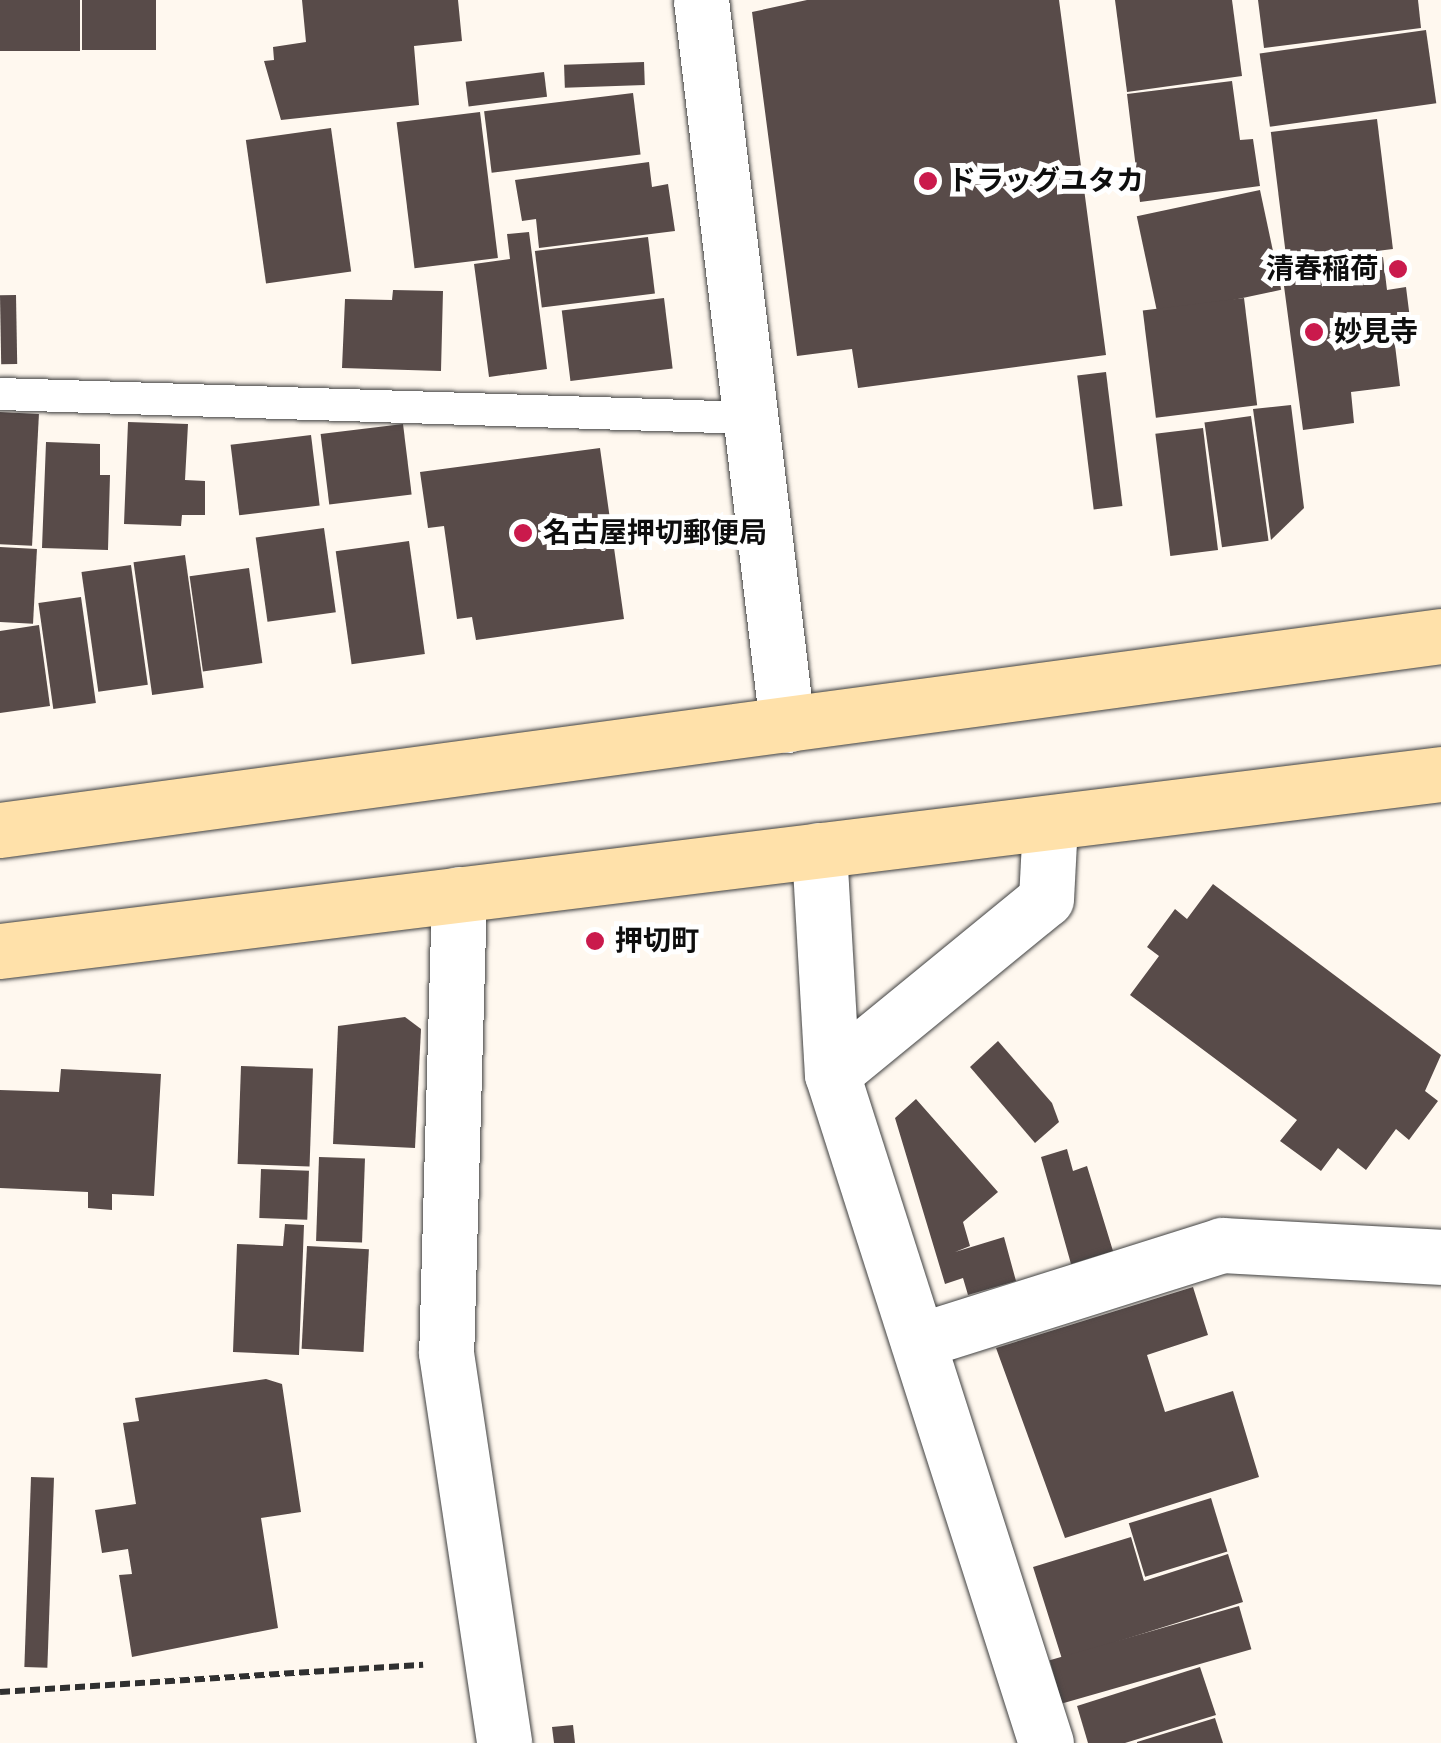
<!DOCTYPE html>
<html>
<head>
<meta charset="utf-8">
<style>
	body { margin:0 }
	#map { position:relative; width:1441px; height:1743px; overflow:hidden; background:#fff8ef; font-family:"Crimson Pro","Noto Sans JP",serif }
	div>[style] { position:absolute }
	.building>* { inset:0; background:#584b49; transform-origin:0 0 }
	.path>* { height:6px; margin-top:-3px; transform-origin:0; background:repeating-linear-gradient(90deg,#303030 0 10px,transparent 0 15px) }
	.roads { filter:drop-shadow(0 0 2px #414141) drop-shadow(0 0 2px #414141) }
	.lane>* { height:32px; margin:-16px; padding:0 16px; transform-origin:16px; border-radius:16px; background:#fff }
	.street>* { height:55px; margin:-27.5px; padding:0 27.5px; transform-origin:27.5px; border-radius:27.5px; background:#fff }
	.secondary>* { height:55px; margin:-27.5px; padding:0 27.5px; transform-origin:27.5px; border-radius:27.5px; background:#ffe1aa }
	.dots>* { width:28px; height:28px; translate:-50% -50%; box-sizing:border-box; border:5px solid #fff; border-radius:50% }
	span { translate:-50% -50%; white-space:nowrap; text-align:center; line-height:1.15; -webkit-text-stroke:10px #fff; paint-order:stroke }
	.poi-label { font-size:28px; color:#0e0e0e; font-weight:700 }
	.left { translate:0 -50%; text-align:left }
	.right { translate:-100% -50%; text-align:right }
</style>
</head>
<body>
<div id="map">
	<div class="building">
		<i style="left:0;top:0;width:80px;height:51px"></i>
		<i style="left:82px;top:0;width:74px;height:50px"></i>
		<i style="clip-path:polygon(302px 0,458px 0,462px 41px,414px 46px,419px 105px,281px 120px,264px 61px,274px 60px,273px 47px,306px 42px)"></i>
		<i style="clip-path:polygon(807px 0,1059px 0,1106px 355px,858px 388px,852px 349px,797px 356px,752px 12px)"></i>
		<i style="clip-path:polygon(1115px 0,1232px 0,1242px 76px,1127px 92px)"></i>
		<i style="clip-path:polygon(1258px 0,1418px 0,1421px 28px,1264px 48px)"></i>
		<i style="left:1426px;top:30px;width:74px;height:168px;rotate:82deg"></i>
		<i style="left:644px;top:62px;width:23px;height:80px;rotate:88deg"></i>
		<i style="left:544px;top:72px;width:25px;height:79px;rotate:83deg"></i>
		<i style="clip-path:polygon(1232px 81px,1240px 140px,1253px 139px,1260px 186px,1140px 202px,1127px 94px)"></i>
		<i style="left:633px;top:93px;width:62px;height:150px;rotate:83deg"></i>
		<i style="left:480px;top:112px;width:147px;height:84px;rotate:83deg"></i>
		<i style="left:1377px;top:119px;width:131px;height:107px;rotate:83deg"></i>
		<i style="left:331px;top:128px;width:145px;height:86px;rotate:82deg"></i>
		<i style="clip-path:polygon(649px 162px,652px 187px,668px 184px,675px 231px,539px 248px,536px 219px,522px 221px,515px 180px)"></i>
		<i style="left:1260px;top:190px;width:102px;height:126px;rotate:78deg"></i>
		<i style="clip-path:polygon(529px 232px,547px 369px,489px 377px,474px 264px,510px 259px,507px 234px)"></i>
		<i style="left:648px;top:237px;width:57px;height:114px;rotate:83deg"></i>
		<i style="clip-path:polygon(1383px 257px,1387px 290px,1406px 287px,1413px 343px,1395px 345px,1400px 386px,1351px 392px,1354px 423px,1303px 430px,1282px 271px)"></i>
		<i style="clip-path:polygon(393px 290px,443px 291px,441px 371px,342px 368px,345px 299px,392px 300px)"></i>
		<i style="left:16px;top:295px;width:69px;height:16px;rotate:89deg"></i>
		<i style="left:664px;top:298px;width:71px;height:103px;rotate:83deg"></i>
		<i style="left:1244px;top:298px;width:108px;height:102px;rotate:83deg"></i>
		<i style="left:1106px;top:372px;width:135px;height:29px;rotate:83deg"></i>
		<i style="clip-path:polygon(1291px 405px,1304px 508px,1271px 540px,1253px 409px)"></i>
		<i style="left:0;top:412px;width:39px;height:132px;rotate:3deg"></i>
		<i style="left:1251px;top:416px;width:126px;height:47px;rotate:82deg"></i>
		<i style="clip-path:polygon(128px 422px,188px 424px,185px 480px,205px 481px,205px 515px,182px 515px,181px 526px,124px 524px)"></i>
		<i style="left:403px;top:424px;width:71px;height:83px;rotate:83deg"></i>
		<i style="left:1203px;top:428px;width:123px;height:48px;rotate:83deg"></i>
		<i style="left:311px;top:435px;width:71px;height:81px;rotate:83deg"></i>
		<i style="clip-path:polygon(46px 442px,100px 444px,100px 475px,110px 475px,108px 550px,42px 548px)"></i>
		<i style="clip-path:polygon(600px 448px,624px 619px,476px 640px,472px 617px,457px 619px,444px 526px,428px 528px,420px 472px)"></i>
		<i style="left:324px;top:528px;width:85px;height:69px;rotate:82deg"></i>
		<i style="left:409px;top:541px;width:114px;height:74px;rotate:82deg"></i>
		<i style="left:0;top:547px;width:37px;height:75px;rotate:3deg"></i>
		<i style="left:185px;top:555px;width:134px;height:52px;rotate:82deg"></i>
		<i style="left:131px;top:565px;width:121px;height:50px;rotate:82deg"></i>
		<i style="left:249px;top:568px;width:96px;height:60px;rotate:82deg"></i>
		<i style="left:81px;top:597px;width:107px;height:43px;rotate:82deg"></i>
		<i style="clip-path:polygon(39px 625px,50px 706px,0 713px,0 631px)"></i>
		<i style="clip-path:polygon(1213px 884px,1441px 1055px,1425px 1091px,1438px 1101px,1409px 1140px,1396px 1129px,1366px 1170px,1338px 1148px,1321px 1171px,1280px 1141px,1297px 1120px,1130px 995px,1159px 956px,1147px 947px,1175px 909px,1187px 919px)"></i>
		<i style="clip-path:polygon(405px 1017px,421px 1029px,415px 1148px,333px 1144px,338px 1026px)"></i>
		<i style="clip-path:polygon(998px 1041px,1052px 1103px,1059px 1122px,1035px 1143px,970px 1067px)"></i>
		<i style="left:241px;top:1066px;width:72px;height:98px;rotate:2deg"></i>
		<i style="clip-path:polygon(61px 1069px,161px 1074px,154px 1196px,112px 1194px,112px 1210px,88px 1208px,88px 1192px,0 1188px,0 1090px,59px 1092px)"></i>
		<i style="clip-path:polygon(916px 1099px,998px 1192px,963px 1222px,970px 1246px,955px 1252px,1004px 1237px,1016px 1281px,968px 1295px,963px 1278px,945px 1284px,895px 1118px)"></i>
		<i style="clip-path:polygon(1067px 1149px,1073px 1171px,1087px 1166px,1113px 1251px,1071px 1264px,1041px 1157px)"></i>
		<i style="left:319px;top:1157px;width:46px;height:84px;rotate:2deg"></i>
		<i style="left:261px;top:1169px;width:48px;height:49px;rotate:2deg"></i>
		<i style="clip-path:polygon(285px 1224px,304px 1225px,299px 1355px,233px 1352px,237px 1244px,283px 1246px)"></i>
		<i style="left:307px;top:1246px;width:62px;height:103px;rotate:3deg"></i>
		<i style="clip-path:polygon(1193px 1287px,1208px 1335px,1147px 1355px,1165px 1412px,1233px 1391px,1259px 1477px,1065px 1538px,996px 1348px)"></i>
		<i style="clip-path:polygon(266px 1379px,282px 1384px,301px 1512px,261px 1518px,278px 1628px,132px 1657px,119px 1575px,132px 1574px,128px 1549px,102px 1553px,95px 1510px,136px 1504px,123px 1423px,139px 1421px,135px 1398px)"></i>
		<i style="left:31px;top:1477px;width:23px;height:190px;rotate:2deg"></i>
		<i style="left:1211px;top:1498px;width:56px;height:86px;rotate:73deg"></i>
		<i style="clip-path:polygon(1131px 1537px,1144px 1581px,1228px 1554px,1243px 1602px,1062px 1659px,1033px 1567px)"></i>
		<i style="left:1239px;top:1606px;width:45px;height:197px;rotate:74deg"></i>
		<i style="clip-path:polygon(1200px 1667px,1216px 1715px,1125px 1743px,1088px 1743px,1077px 1706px)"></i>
		<i style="clip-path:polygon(1215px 1718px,1223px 1743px,1137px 1743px,1137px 1742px)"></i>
		<i style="clip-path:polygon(573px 1725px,575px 1743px,554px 1743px,552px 1727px)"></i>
	</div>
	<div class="path">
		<i style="left:0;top:1692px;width:424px;rotate:-3.7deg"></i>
	</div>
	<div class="roads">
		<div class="lane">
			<i style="left:0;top:394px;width:750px;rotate:1.83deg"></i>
		</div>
		<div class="street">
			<i style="left:701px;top:0;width:730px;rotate:83.24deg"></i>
			<i style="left:819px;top:850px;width:224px;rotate:86.7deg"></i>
			<i style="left:832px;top:1074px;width:702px;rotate:72.26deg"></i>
			<i style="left:459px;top:894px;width:459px;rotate:91.6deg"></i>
			<i style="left:446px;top:1353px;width:394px;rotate:81.5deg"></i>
			<i style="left:832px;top:1074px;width:276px;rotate:-39.3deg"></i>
			<i style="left:1046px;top:899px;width:76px;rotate:-87deg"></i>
			<i style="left:918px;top:1341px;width:319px;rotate:-17.5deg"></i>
			<i style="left:1222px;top:1245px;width:219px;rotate:3.1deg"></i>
		</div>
		<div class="secondary">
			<i style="left:0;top:830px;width:1454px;rotate:-7.67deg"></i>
			<i style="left:0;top:951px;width:1452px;rotate:-7deg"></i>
		</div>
	</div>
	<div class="dots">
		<i style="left:928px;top:181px;background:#ca1a4c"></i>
		<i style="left:1398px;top:269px;background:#ca1a4c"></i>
		<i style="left:1314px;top:332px;background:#ca1a4c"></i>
		<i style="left:523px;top:533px;background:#ca1a4c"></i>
		<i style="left:595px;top:941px;background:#ca1a4c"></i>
	</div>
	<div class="poi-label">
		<span class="left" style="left:948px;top:181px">ドラッグユタカ</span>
		<span class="right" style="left:1378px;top:269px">清春稲荷</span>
		<span class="left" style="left:1334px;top:332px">妙見寺</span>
		<span class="left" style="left:543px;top:533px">名古屋押切郵便局</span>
		<span class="left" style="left:615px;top:941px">押切町</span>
	</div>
</div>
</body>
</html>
